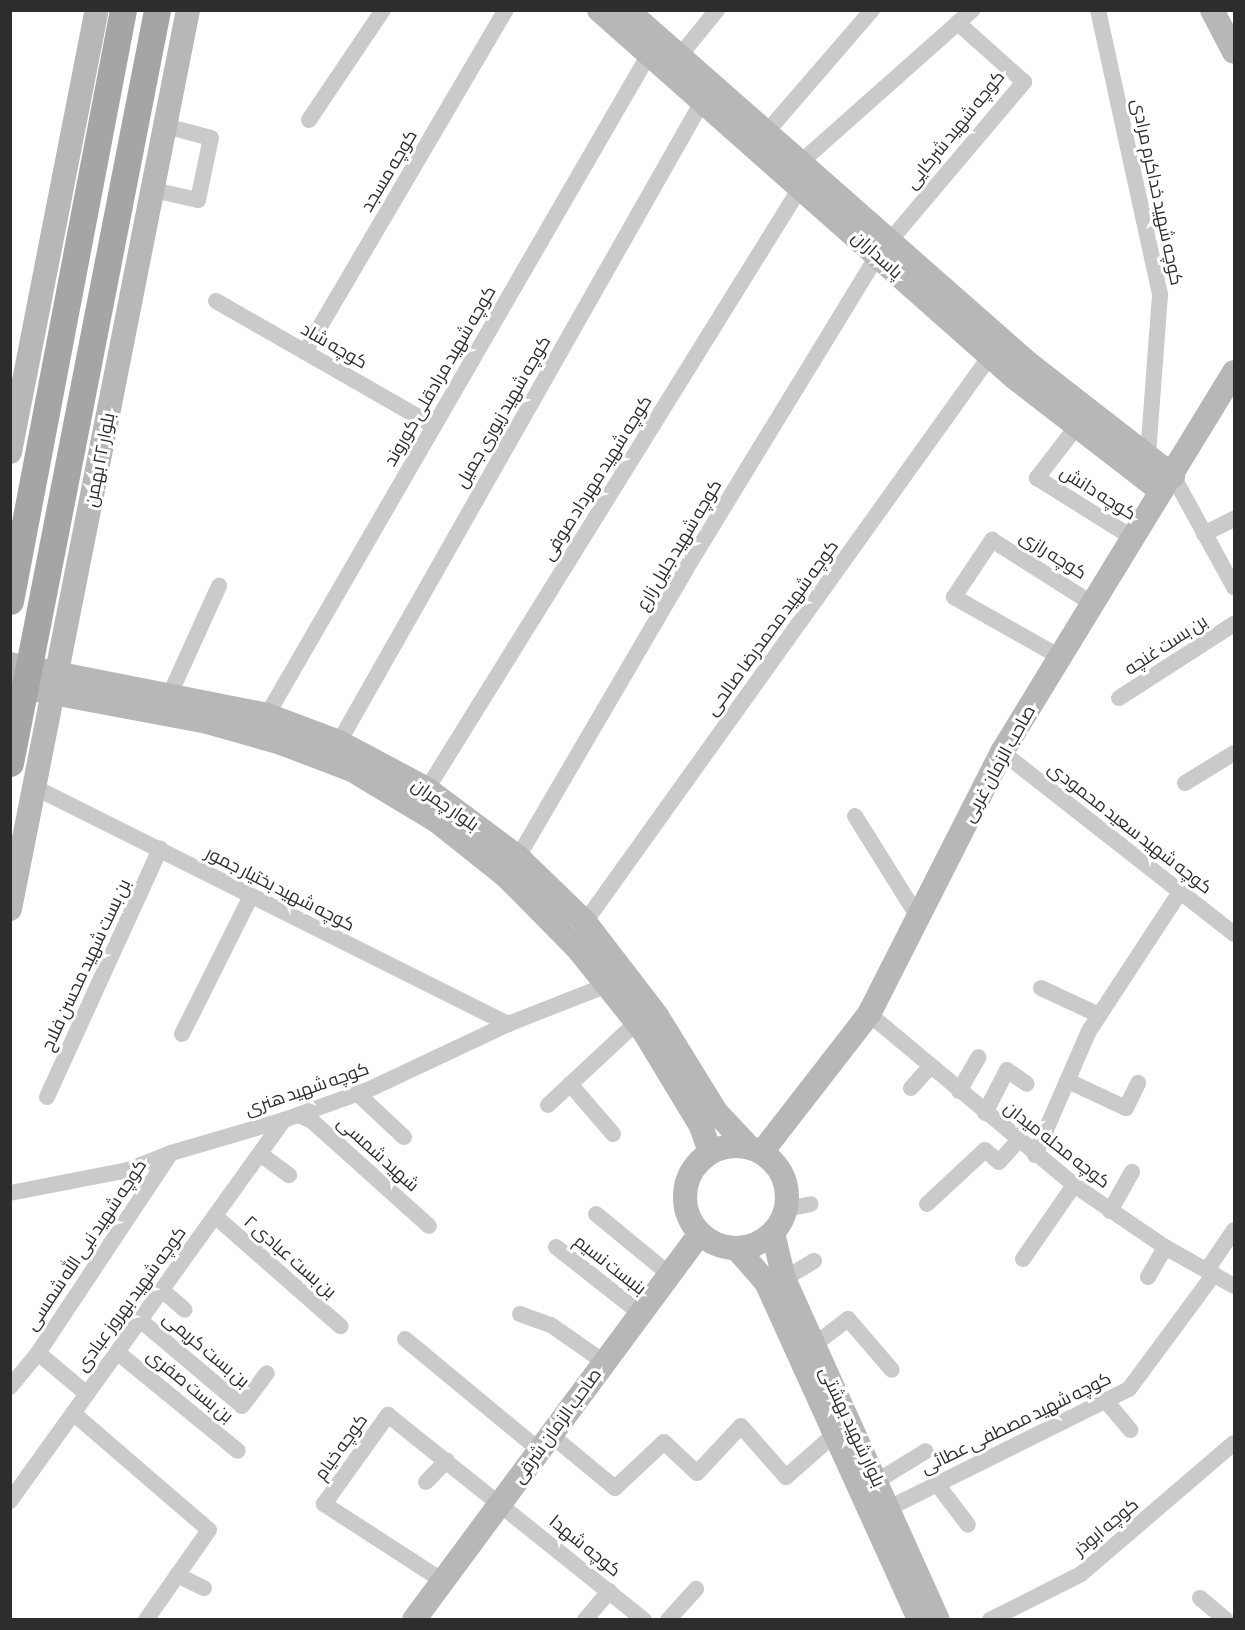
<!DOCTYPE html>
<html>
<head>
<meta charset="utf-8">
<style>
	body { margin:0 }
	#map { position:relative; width:1245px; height:1630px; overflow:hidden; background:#fff; font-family:"Asap Condensed",Cairo,sans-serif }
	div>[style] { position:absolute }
	.street>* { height:16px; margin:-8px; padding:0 8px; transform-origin:8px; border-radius:8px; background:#cacaca }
	.secondary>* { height:24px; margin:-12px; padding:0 12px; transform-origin:12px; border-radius:12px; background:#b7b7b7 }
	.secondary>.ring { margin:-12px; padding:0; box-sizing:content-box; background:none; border:24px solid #b7b7b7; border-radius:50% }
	.primary>* { height:27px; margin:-13.5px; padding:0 13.5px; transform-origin:13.5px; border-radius:13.5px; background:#a5a5a5 }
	span { translate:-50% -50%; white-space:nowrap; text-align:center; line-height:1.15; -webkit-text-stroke:6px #fff; paint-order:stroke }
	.street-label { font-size:18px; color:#2d2d2d }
	.frame { position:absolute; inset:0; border:12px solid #2d2d2d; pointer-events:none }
</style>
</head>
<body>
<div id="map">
	<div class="street">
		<i style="left:1098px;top:10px;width:292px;rotate:77.7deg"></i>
		<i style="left:1160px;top:295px;width:159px;rotate:94.3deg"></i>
		<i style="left:678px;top:58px;width:62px;rotate:-50.9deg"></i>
		<i style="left:309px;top:120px;width:133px;rotate:-56.1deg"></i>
		<i style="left:765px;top:134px;width:164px;rotate:-49.2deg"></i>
		<i style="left:801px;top:162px;width:229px;rotate:-41.6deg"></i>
		<i style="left:153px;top:190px;width:46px;rotate:12.5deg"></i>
		<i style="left:198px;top:200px;width:63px;rotate:-78.2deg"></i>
		<i style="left:211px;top:138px;width:47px;rotate:-165.1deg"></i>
		<i style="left:888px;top:243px;width:211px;rotate:-49.8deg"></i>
		<i style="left:1024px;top:82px;width:89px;rotate:-138.2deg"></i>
		<i style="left:216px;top:301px;width:251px;rotate:29.8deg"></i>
		<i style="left:305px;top:352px;width:397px;rotate:-59.6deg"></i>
		<i style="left:1077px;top:426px;width:66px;rotate:127.6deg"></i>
		<i style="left:1037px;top:478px;width:113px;rotate:32deg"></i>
		<i style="left:1173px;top:476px;width:127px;rotate:61.2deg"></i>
		<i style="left:1204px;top:534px;width:34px;rotate:-27deg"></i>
		<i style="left:1060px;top:657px;width:122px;rotate:-150.5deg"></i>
		<i style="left:954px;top:597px;width:69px;rotate:-56.3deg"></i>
		<i style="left:992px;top:540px;width:120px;rotate:32.4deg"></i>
		<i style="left:170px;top:694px;width:119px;rotate:-65.6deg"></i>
		<i style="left:1119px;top:698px;width:137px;rotate:-32.8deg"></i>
		<i style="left:267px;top:715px;width:761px;rotate:-59.97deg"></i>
		<i style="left:339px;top:742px;width:736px;rotate:-60.44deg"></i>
		<i style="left:1002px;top:752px;width:295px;rotate:38.1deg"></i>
		<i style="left:1185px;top:783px;width:57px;rotate:-31.5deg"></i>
		<i style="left:36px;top:788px;width:528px;rotate:26.57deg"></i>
		<i style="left:427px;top:789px;width:707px;rotate:-58.17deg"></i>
		<i style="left:855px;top:816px;width:119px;rotate:58deg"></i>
		<i style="left:518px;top:857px;width:333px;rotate:-59.7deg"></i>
		<i style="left:686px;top:569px;width:367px;rotate:-58.6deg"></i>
		<i style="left:585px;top:922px;width:696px;rotate:-54.41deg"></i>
		<i style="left:1041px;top:988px;width:64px;rotate:25deg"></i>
		<i style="left:869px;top:1014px;width:267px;rotate:39.8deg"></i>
		<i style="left:1074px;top:1185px;width:110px;rotate:34.3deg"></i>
		<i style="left:1165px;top:1247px;width:79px;rotate:29.5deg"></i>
		<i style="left:182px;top:1034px;width:152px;rotate:-63.4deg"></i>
		<i style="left:1068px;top:1081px;width:64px;rotate:25deg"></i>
		<i style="left:1126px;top:1108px;width:28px;rotate:-64deg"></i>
		<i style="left:570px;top:1084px;width:66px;rotate:49.3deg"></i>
		<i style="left:911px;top:1088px;width:28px;rotate:-48deg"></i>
		<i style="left:959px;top:1091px;width:39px;rotate:-60deg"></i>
		<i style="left:358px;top:1094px;width:63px;rotate:43.1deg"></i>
		<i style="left:47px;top:1097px;width:273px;rotate:-65.5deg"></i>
		<i style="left:548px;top:1105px;width:122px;rotate:-43deg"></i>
		<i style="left:985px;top:1113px;width:48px;rotate:-62.9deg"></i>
		<i style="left:1007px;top:1070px;width:24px;rotate:35deg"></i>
		<i style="left:299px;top:1115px;width:14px;rotate:25deg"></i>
		<i style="left:312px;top:1121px;width:157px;rotate:41.9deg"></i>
		<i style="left:260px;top:1154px;width:36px;rotate:36deg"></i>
		<i style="left:1035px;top:1155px;width:135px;rotate:-66.5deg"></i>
		<i style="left:1089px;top:1031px;width:166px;rotate:-56.8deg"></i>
		<i style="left:10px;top:1193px;width:120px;rotate:-11deg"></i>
		<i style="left:128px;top:1170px;width:46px;rotate:-21.6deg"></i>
		<i style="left:171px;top:1153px;width:118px;rotate:-16.3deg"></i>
		<i style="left:284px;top:1120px;width:91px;rotate:-19.8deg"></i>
		<i style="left:370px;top:1089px;width:153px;rotate:-25.2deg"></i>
		<i style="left:508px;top:1024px;width:104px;rotate:-21.4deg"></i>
		<i style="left:927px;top:1204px;width:79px;rotate:-43deg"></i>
		<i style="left:985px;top:1150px;width:18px;rotate:41deg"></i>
		<i style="left:999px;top:1162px;width:28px;rotate:-48deg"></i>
		<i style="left:786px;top:1209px;width:25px;rotate:-11deg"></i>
		<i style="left:1110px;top:1211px;width:45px;rotate:-60.6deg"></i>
		<i style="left:596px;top:1214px;width:94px;rotate:39.4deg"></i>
		<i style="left:215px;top:1216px;width:167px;rotate:41.3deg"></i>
		<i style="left:556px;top:1247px;width:107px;rotate:38.2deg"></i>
		<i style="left:1023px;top:1259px;width:90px;rotate:-55.4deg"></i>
		<i style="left:1207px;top:1270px;width:48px;rotate:-56deg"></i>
		<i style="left:1148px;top:1277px;width:34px;rotate:-60deg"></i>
		<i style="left:784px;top:1279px;width:35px;rotate:-31deg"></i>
		<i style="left:162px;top:1290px;width:30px;rotate:41deg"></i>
		<i style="left:520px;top:1314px;width:33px;rotate:20deg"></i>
		<i style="left:551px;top:1325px;width:65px;rotate:34.9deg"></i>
		<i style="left:140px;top:1320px;width:133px;rotate:40.1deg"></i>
		<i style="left:242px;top:1406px;width:41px;rotate:-52.9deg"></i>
		<i style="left:405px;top:1339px;width:174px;rotate:39.6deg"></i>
		<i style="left:814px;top:1345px;width:43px;rotate:-37.4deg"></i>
		<i style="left:848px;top:1319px;width:67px;rotate:49.2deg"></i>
		<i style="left:117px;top:1352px;width:156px;rotate:39.3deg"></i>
		<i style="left:38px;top:1353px;width:64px;rotate:39.9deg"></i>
		<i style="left:10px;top:1387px;width:44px;rotate:-50.5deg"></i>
		<i style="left:38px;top:1353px;width:240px;rotate:-56.4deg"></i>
		<i style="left:1106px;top:1401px;width:38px;rotate:50deg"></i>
		<i style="left:73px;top:1413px;width:179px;rotate:40.7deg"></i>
		<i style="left:209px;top:1530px;width:110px;rotate:125deg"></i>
		<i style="left:551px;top:1435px;width:83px;rotate:39.6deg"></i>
		<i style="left:615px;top:1488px;width:67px;rotate:-43.2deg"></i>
		<i style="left:664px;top:1442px;width:45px;rotate:43.2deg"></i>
		<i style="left:697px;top:1473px;width:64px;rotate:-46.9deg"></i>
		<i style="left:741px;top:1426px;width:68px;rotate:48.6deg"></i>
		<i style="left:786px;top:1477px;width:65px;rotate:-41.3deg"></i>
		<i style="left:877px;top:1481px;width:57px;rotate:-31.5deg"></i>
		<i style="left:426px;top:1482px;width:30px;rotate:-46deg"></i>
		<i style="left:937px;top:1484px;width:51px;rotate:52.9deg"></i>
		<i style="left:10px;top:1501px;width:469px;rotate:-54.3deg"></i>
		<i style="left:889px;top:1508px;width:268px;rotate:-26.4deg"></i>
		<i style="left:1129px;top:1389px;width:143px;rotate:-53.5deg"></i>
		<i style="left:177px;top:1575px;width:30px;rotate:26deg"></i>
		<i style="left:443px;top:1581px;width:142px;rotate:-147.1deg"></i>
		<i style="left:324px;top:1504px;width:110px;rotate:-54.3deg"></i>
		<i style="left:388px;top:1415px;width:328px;rotate:38.7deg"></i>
		<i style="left:1200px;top:1598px;width:34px;rotate:40deg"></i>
		<i style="left:585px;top:1620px;width:38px;rotate:-50deg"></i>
		<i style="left:668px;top:1620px;width:42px;rotate:-47.9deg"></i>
		<i style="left:990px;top:1620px;width:102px;rotate:-26.8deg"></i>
		<i style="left:1081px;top:1574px;width:201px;rotate:-40.6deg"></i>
	</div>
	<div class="secondary">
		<i style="left:599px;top:10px;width:555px;rotate:41.5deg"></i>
		<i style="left:1015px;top:378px;width:185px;rotate:37.7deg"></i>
		<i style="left:627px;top:10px;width:534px;rotate:41.36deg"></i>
		<i style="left:1028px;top:363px;width:184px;rotate:37.9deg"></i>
		<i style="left:1212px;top:10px;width:47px;rotate:62.4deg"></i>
		<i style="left:10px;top:452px;width:450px;rotate:-78.9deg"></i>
		<i style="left:10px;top:664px;width:262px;rotate:11.2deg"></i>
		<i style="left:267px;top:715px;width:77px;rotate:20.6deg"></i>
		<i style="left:339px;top:742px;width:100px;rotate:28.1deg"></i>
		<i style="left:427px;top:789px;width:114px;rotate:36.8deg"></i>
		<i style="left:518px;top:857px;width:93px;rotate:44.1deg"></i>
		<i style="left:585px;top:922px;width:118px;rotate:52.5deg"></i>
		<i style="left:657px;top:1016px;width:114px;rotate:58.3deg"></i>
		<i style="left:717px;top:1113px;width:47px;rotate:46.7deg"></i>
		<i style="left:10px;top:685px;width:200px;rotate:10.6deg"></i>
		<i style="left:207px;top:722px;width:77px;rotate:15.8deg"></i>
		<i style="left:281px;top:743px;width:76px;rotate:20.8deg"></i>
		<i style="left:352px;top:770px;width:99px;rotate:31deg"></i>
		<i style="left:437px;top:821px;width:88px;rotate:38.6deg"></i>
		<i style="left:506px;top:876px;width:103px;rotate:45.4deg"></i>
		<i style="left:578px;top:949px;width:104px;rotate:51.3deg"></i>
		<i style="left:643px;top:1030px;width:112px;rotate:58.9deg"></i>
		<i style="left:701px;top:1126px;width:28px;rotate:71deg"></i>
		<i style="left:10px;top:909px;width:916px;rotate:-78.8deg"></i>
		<i class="ring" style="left:685px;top:1146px;width:78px;height:78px"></i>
		<i style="left:762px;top:1152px;width:175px;rotate:-52.2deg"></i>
		<i style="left:869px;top:1014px;width:294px;rotate:-63.1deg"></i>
		<i style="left:1002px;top:752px;width:445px;rotate:-58.6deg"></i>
		<i style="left:773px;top:1233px;width:47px;rotate:76.6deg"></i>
		<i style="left:784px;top:1279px;width:374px;rotate:65.7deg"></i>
		<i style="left:736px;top:1248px;width:45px;rotate:48.6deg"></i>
		<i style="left:766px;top:1282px;width:371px;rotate:65.6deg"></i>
		<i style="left:414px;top:1620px;width:481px;rotate:-53.5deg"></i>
	</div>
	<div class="primary">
		<i style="left:10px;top:601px;width:602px;rotate:-79.18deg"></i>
		<i style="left:10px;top:763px;width:767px;rotate:-78.95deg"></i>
	</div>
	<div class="street-label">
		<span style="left:955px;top:130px;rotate:-51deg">کوچه شهید شرکایی</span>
		<span style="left:389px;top:171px;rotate:-59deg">کوچه مسجد</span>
		<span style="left:1157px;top:192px;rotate:78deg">کوچه شهید خداکرم مرادی</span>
		<span style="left:877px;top:255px;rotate:42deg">پاسداران</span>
		<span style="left:334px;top:346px;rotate:30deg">کوچه شاد</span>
		<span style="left:440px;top:376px;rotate:-60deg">کوچه شهید مرادقلی کوروند</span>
		<span style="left:503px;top:412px;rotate:-60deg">کوچه شهید زیوری جمیل</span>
		<span style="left:100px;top:460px;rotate:-79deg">بلوار ۲۲ بهمن</span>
		<span style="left:597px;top:478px;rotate:-58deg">کوچه شهید مهرداد صوفی</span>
		<span style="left:1098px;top:493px;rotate:32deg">کوچه دانش</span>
		<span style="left:679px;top:545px;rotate:-59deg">کوچه شهید جلیل زارع</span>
		<span style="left:1053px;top:555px;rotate:32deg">کوچه رازی</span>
		<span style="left:772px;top:628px;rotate:-54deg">کوچه شهید محمدرضا صالحی</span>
		<span style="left:1166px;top:645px;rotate:-33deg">بن بست غنچه</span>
		<span style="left:999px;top:764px;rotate:-61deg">صاحب الزمان غربی</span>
		<span style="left:445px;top:805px;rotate:35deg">بلوار چمران</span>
		<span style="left:1130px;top:828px;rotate:38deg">کوچه شهید سعید محمودی</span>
		<span style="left:280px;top:889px;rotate:27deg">کوچه شهید بختیار جمور</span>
		<span style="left:86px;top:965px;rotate:-65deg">بن بست شهید محسن فلاح</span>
		<span style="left:307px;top:1089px;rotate:-19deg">کوچه شهید هنری</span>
		<span style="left:1057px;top:1145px;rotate:38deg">کوچه محله میدان</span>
		<span style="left:378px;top:1154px;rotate:42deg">شهید شمسی</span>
		<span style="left:86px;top:1245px;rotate:-56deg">کوچه شهید نبی الله شمسی</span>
		<span style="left:290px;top:1257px;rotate:41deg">بن بست عبادی ۲</span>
		<span style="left:610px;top:1265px;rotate:38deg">بنبست نسیم</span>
		<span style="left:131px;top:1299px;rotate:-54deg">کوچه شهید بهروز عبادی</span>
		<span style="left:206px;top:1350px;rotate:40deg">بن بست کریمی</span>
		<span style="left:190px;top:1386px;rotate:39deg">بن بست صفری</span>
		<span style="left:1016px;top:1423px;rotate:-26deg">کوچه شهید مصطفی عطائی</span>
		<span style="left:557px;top:1426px;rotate:-54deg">صاحب الزمان شرقی</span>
		<span style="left:852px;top:1427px;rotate:65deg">بلوار شهید بهشتی</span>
		<span style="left:341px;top:1447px;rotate:-54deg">کوچه خیام</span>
		<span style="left:1106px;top:1527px;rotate:-40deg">کوچه ابوذر</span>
		<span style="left:585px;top:1546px;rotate:39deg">کوچه شهدا</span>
	</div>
	<div class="frame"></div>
</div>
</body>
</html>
